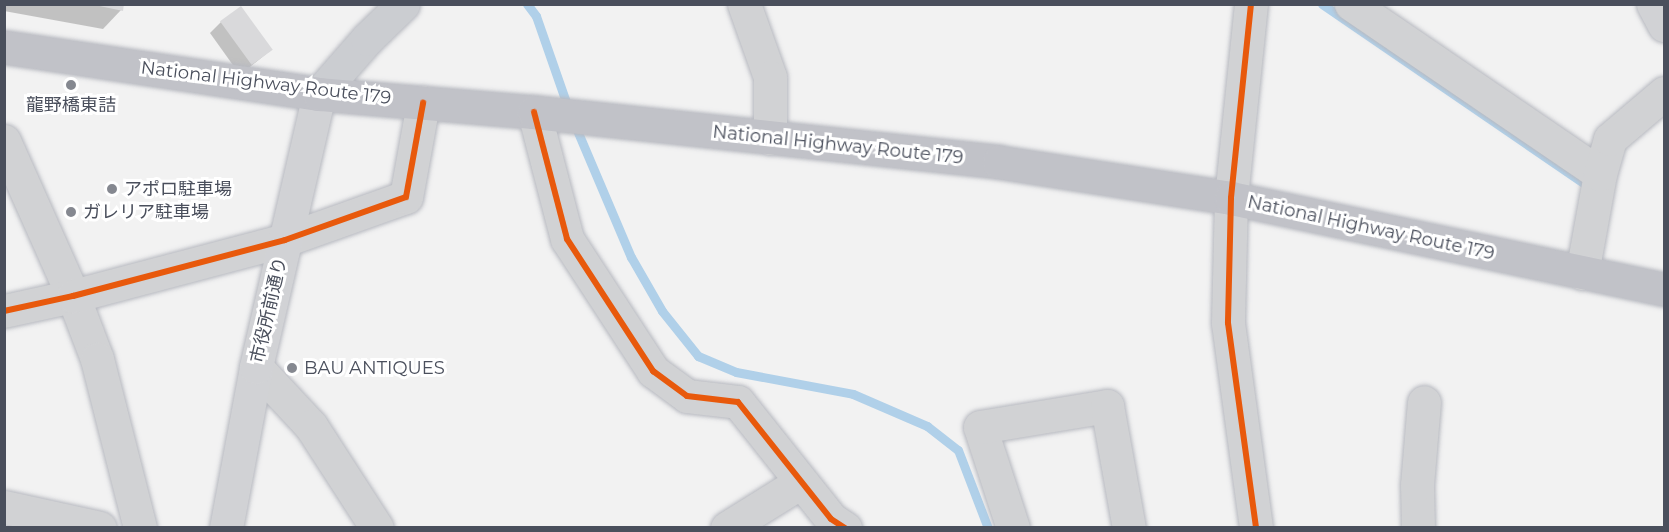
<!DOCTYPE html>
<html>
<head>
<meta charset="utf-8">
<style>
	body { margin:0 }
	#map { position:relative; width:1669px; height:532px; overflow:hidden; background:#f2f2f2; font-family:Montserrat,"Noto Sans JP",sans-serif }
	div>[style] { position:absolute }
	.shadow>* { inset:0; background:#0003 }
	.stream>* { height:9px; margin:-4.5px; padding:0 4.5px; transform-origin:4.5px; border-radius:4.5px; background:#b0d0e9 }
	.building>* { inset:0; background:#d9d9db; transform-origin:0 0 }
	.roads { filter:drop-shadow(0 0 2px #b7b9c0) drop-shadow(0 0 2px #b7b9c0) }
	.street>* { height:33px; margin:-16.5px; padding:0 16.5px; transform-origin:16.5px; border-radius:16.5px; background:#d1d2d4 }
	.secondary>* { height:33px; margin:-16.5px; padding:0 16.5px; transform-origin:16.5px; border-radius:16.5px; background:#d1d2d5 }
	.primary>* { height:33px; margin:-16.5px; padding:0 16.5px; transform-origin:16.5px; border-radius:16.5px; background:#cbcdd1 }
	.highway>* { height:33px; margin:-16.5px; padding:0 16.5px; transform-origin:16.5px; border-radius:16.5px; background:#c1c2c8 }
	.cycleway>* { height:6px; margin:-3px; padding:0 3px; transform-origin:3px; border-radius:3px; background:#e8590c }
	.dots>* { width:16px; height:16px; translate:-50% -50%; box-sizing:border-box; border:3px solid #fff; border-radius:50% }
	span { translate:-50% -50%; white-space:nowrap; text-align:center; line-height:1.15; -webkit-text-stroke:6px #fff; paint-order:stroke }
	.street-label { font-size:18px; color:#4a4f5c }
	.poi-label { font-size:18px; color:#4a4f5c }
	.left { translate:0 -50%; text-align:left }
	.frame { position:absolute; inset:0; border:6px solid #4a4f5c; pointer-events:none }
</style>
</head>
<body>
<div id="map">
	<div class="shadow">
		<i style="clip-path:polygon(4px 4px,123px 4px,121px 10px,103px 29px,4px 11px)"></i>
		<i style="clip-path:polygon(221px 22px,271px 50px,240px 75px,210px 33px)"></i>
	</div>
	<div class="stream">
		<i style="left:527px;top:4px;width:15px;rotate:53deg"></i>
		<i style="left:536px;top:16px;width:97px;rotate:70.8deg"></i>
		<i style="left:1322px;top:4px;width:324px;rotate:34.4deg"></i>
		<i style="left:574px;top:123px;width:146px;rotate:67deg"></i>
		<i style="left:631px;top:257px;width:62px;rotate:60.1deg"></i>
		<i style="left:662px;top:311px;width:58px;rotate:51.3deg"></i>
		<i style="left:698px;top:356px;width:41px;rotate:22.8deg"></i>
		<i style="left:736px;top:372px;width:119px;rotate:10.6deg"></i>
		<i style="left:853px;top:394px;width:81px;rotate:23.4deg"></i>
		<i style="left:927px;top:426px;width:39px;rotate:38deg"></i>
		<i style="left:958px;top:450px;width:84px;rotate:69deg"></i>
	</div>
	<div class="building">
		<i style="clip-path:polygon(90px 4px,124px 4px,123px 11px)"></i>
		<i style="left:241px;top:6px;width:54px;height:26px;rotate:54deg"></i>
	</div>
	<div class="roads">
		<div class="street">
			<i style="left:744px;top:4px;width:77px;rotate:70.4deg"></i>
			<i style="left:770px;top:77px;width:61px;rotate:90deg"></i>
			<i style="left:1251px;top:4px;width:195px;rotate:95.9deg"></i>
			<i style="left:1231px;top:198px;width:125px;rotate:91.4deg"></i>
			<i style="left:1228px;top:323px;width:207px;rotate:82.2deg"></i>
			<i style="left:1351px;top:4px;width:301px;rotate:34.3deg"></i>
			<i style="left:534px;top:112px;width:131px;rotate:75.4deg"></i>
			<i style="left:567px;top:239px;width:158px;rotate:56.9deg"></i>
			<i style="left:653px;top:371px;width:42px;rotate:36.3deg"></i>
			<i style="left:687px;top:396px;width:51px;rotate:6.7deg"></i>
			<i style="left:738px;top:402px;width:149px;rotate:51.5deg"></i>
			<i style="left:831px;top:519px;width:17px;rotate:33deg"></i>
			<i style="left:4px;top:141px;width:170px;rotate:66deg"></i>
			<i style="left:73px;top:296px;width:67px;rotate:69.1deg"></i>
			<i style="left:97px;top:359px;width:174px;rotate:75.7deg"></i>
			<i style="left:1582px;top:273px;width:101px;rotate:-79.7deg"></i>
			<i style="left:1600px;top:174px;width:36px;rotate:-74deg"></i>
			<i style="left:1610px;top:139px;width:71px;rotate:-40.4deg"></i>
			<i style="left:4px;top:311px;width:71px;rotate:-12.3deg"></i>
			<i style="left:73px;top:296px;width:219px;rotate:-14.8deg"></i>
			<i style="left:285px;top:240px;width:128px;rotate:-19.6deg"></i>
			<i style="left:406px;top:197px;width:96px;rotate:-79.7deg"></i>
			<i style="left:256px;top:367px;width:81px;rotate:47deg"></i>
			<i style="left:311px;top:426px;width:121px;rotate:57.1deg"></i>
			<i style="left:4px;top:507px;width:98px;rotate:12.3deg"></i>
			<i style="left:727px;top:528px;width:87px;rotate:-31.9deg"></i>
			<i style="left:1013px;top:528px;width:106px;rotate:-108.1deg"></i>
			<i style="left:980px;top:427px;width:129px;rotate:-9.4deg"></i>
			<i style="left:1107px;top:406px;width:124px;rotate:79.8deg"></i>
			<i style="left:1418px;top:528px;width:43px;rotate:-91.3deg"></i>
			<i style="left:1417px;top:485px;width:83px;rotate:-85.2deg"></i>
		</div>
		<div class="secondary">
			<i style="left:1653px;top:4px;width:24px;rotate:62deg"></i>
			<i style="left:226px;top:528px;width:164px;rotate:-79.4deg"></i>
			<i style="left:256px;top:367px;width:280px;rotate:-77deg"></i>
		</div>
		<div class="primary">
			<i style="left:319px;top:94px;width:73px;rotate:-48.9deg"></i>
			<i style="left:367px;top:39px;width:50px;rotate:-44.2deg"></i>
		</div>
		<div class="highway">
			<i style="left:4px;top:47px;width:318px;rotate:8.5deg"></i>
			<i style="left:319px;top:94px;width:216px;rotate:4.8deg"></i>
			<i style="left:534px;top:112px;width:468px;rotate:6.1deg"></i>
			<i style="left:999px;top:162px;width:235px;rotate:8.8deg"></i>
			<i style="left:1231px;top:198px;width:442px;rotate:11.9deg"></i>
		</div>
	</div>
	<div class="cycleway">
		<i style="left:1251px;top:4px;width:195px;rotate:95.9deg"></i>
		<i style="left:1231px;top:198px;width:125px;rotate:91.4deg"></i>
		<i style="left:1228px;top:323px;width:207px;rotate:82.2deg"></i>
		<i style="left:534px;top:112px;width:131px;rotate:75.4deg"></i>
		<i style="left:567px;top:239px;width:158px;rotate:56.9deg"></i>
		<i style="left:653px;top:371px;width:42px;rotate:36.3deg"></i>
		<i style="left:687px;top:396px;width:51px;rotate:6.7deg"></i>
		<i style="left:738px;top:402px;width:149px;rotate:51.5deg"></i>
		<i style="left:831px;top:519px;width:17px;rotate:33deg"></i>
		<i style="left:4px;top:311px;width:71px;rotate:-12.3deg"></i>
		<i style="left:73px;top:296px;width:219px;rotate:-14.8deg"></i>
		<i style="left:285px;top:240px;width:128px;rotate:-19.6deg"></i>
		<i style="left:406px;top:197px;width:96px;rotate:-79.7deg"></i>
	</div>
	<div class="dots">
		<i style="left:71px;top:85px;background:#858890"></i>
		<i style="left:112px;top:189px;background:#858890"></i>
		<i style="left:71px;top:212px;background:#858890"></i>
		<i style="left:292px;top:368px;background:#858890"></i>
	</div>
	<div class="street-label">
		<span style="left:266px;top:83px;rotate:7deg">National Highway Route 179</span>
		<span style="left:838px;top:145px;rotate:6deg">National Highway Route 179</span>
		<span style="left:1371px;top:228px;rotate:12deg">National Highway Route 179</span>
		<span style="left:269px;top:310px;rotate:-77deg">市役所前通り</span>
	</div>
	<div class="poi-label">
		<span style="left:71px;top:105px">龍野橋東詰</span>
		<span class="left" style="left:124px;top:189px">アポロ駐車場</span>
		<span class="left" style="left:83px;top:212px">ガレリア駐車場</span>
		<span class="left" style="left:304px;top:368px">BAU ANTIQUES</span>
	</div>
	<div class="frame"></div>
</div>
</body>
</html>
